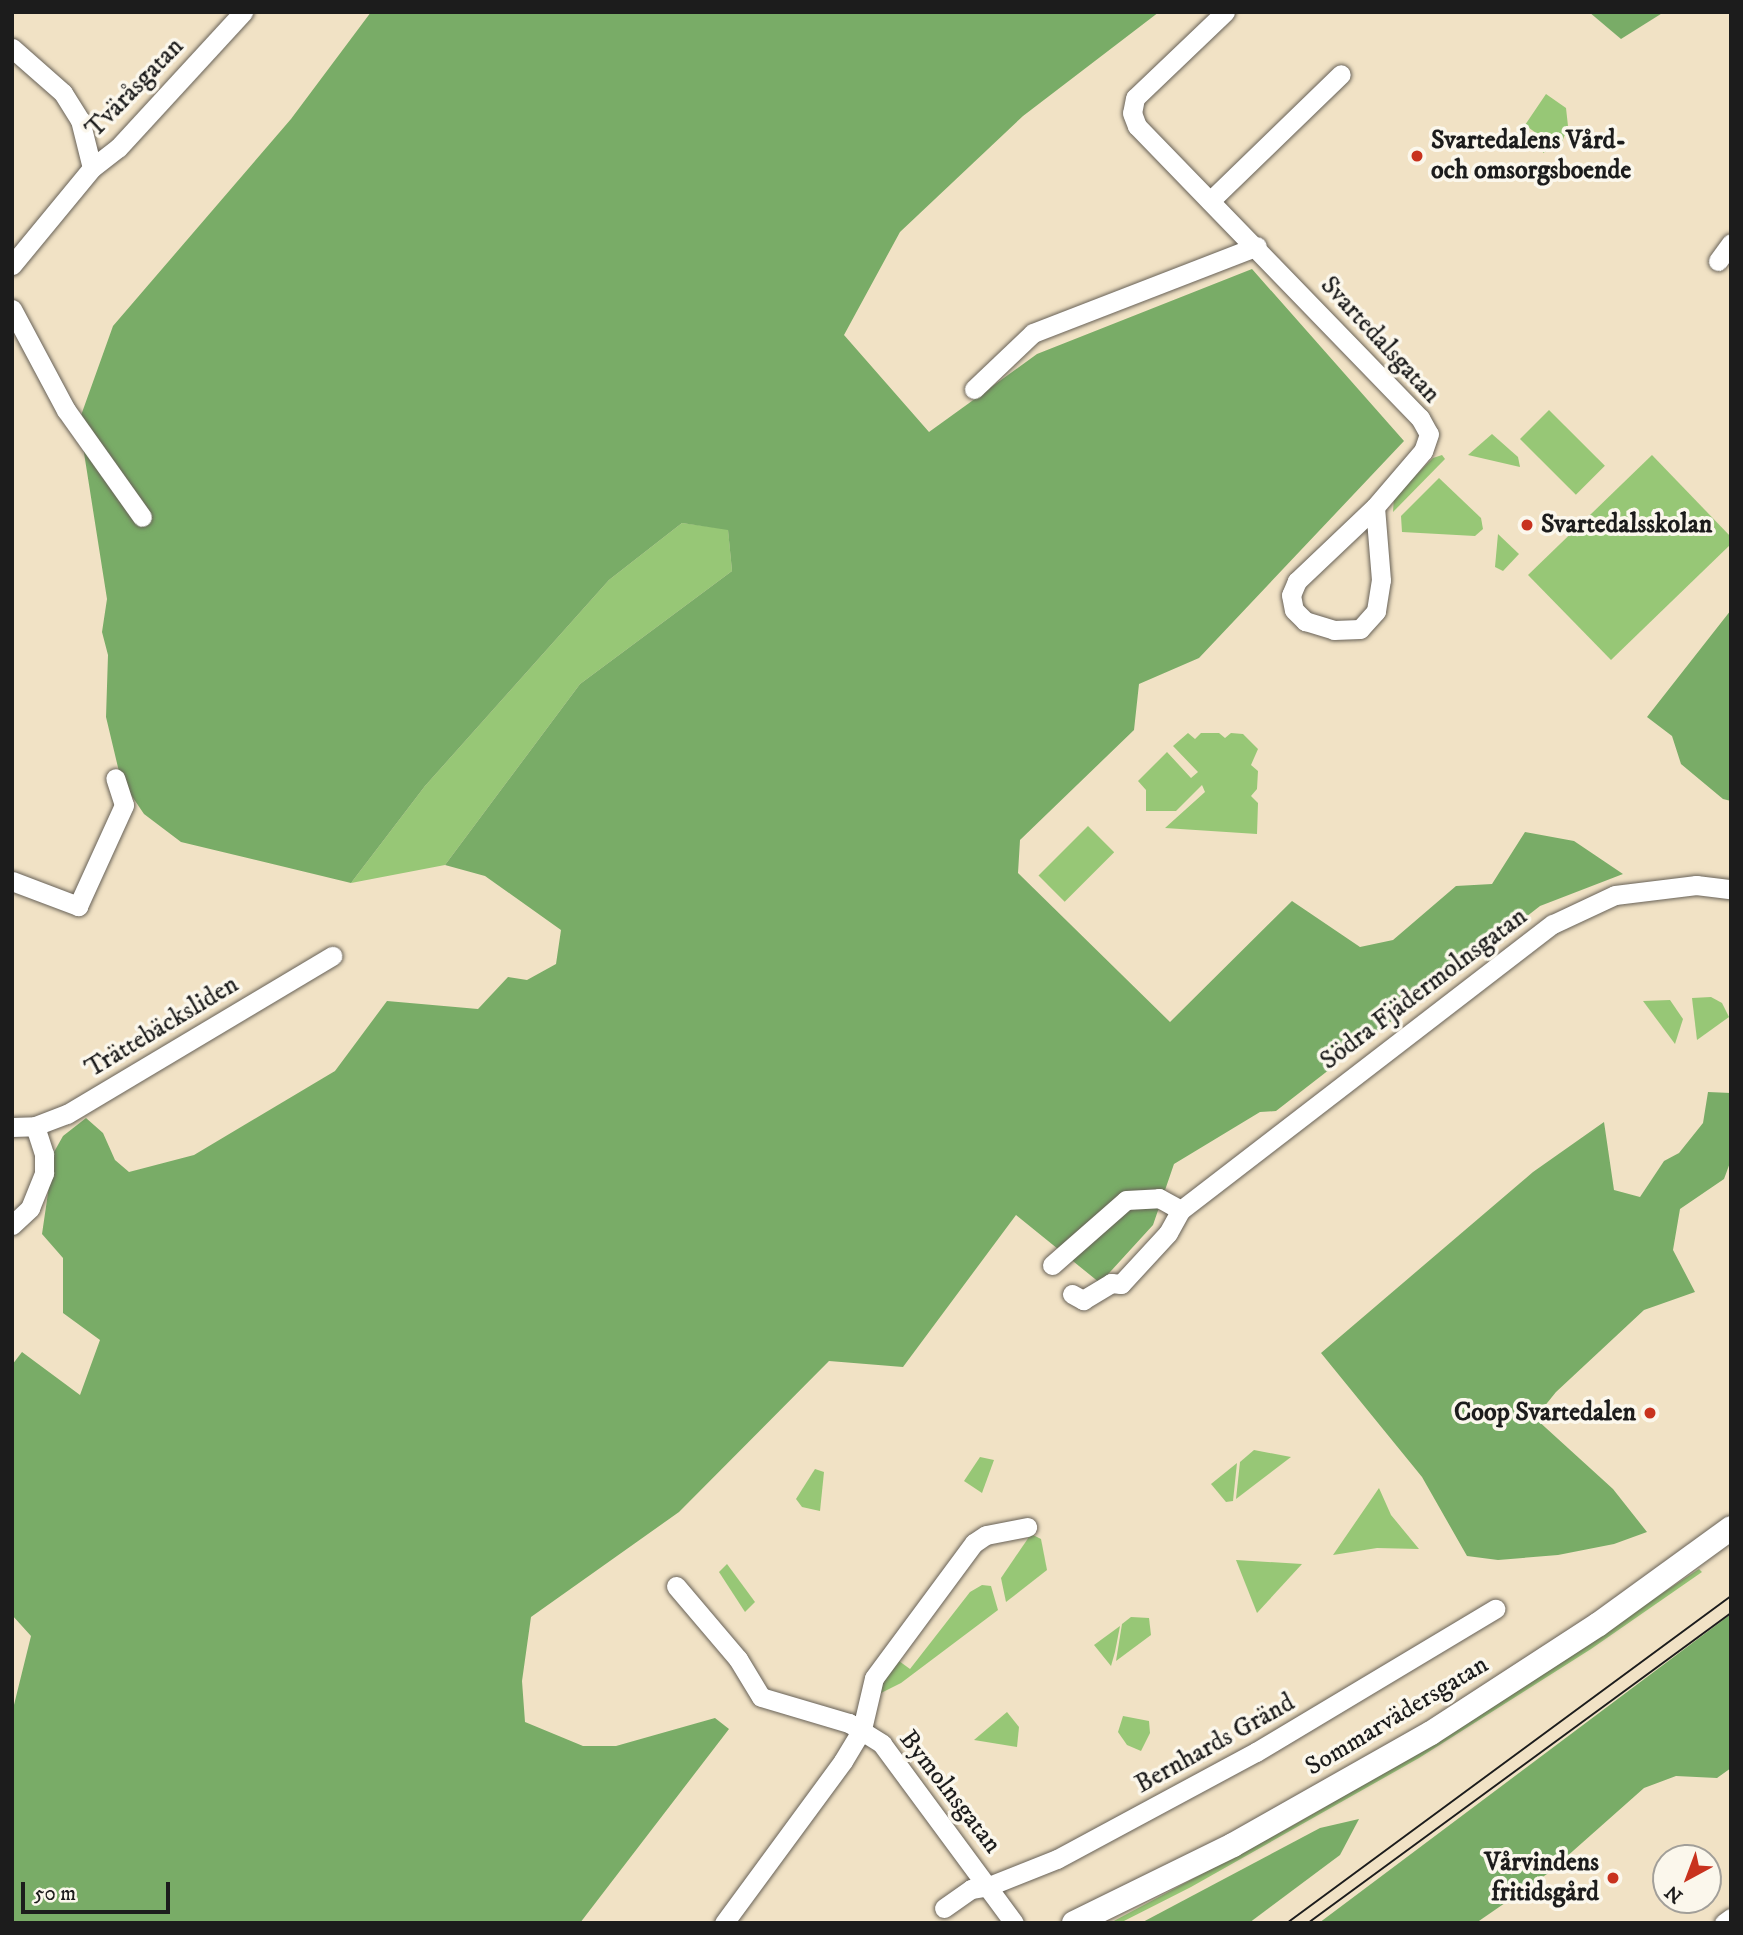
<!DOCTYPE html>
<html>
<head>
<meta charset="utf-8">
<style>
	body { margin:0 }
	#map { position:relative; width:1743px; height:1935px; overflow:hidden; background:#f1e2c5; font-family:"IM FELL DW Pica",serif }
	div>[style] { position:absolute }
	.green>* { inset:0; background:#97c776; transform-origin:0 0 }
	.forest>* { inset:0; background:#79ac67 }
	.roads { filter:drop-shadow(0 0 2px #676157) drop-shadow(0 0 2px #676157) }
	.minor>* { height:19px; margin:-9.5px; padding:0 9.5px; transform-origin:9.5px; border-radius:9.5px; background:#fff }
	.tertiary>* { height:24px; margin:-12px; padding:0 12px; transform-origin:12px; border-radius:12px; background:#fff }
	.tram>* { height:2px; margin:-1px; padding:0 1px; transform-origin:1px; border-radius:1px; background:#1c1c1c }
	.dots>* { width:19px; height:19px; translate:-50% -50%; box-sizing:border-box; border:4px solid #fbf7ec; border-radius:50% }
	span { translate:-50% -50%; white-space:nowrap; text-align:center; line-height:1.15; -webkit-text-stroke:7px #fbf7ec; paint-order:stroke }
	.street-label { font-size:26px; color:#1c1c1c }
	.poi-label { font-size:26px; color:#1c1c1c; font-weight:700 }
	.left { translate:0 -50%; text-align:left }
	.right { translate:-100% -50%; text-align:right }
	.frame { position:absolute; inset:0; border:14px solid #1c1c1c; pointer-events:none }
	.north { position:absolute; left:1652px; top:1844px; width:70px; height:70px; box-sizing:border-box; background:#fbf7ec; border:2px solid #a29f99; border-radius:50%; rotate:221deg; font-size:19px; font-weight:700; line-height:28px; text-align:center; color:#1c1c1c }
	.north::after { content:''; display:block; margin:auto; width:24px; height:32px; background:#c8321e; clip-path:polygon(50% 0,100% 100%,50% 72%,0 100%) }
	.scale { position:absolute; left:21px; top:1882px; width:149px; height:32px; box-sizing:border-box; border:4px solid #1c1c1c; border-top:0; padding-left:9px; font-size:21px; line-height:24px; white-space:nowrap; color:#1c1c1c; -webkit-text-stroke:5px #fbf7ec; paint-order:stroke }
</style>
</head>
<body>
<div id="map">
	<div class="green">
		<i style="clip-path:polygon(1546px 94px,1566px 108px,1568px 126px,1562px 142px,1543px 153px,1543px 138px,1525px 125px)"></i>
		<i style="left:1549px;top:410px;width:79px;height:41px;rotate:45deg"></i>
		<i style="clip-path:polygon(1492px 434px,1518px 457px,1520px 467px,1468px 455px)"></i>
		<i style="clip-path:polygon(1442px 455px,1445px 459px,1393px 512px,1394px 497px,1433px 458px)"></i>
		<i style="clip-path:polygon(1652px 455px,1731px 537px,1731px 544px,1611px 660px,1528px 575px)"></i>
		<i style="clip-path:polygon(1439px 478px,1481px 518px,1483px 529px,1475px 536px,1402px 532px,1401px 516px)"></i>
		<i style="clip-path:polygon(682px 523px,728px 529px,732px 571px,580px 684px,445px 865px,351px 883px,425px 786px,609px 580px)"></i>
		<i style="clip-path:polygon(1498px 534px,1519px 554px,1503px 571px,1495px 567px)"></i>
		<i style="clip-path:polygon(1188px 733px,1195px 739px,1201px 733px,1219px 733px,1225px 738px,1231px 733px,1243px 734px,1258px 749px,1251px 765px,1258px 771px,1257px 789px,1251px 796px,1258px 803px,1257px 834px,1165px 828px,1205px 792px,1202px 785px,1176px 811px,1146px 811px,1146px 790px,1138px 781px,1167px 752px,1191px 778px,1198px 772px,1173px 746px)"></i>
		<i style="left:1088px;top:826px;width:37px;height:70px;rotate:45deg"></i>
		<i style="clip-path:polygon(1711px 997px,1722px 1003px,1729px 1017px,1697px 1040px,1692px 998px)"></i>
		<i style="clip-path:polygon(1670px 1000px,1683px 1019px,1675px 1044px,1643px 1001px)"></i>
		<i style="clip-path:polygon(1254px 1450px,1291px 1457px,1236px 1499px,1240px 1462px)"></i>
		<i style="clip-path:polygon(980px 1457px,994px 1460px,982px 1493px,964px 1481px)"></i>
		<i style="clip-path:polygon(1237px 1463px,1233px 1501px,1226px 1502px,1211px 1484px)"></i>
		<i style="clip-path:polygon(815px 1469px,824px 1472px,820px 1511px,802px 1507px,796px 1499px)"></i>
		<i style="clip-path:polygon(1379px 1488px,1391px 1515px,1419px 1549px,1377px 1548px,1333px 1555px)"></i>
		<i style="clip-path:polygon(1031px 1534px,1041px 1539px,1047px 1570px,1006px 1602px,1001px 1578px)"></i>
		<i style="clip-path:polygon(1236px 1560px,1302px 1564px,1257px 1613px)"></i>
		<i style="clip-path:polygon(727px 1564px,755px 1602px,745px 1612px,719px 1572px)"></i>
		<i style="clip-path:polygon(1699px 1569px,1702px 1572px,1591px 1649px,1419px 1758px,1191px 1887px,1120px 1923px,1110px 1923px,1292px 1826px,1441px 1739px)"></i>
		<i style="clip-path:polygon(982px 1585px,991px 1586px,998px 1610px,901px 1683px,879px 1694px,885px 1675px,899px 1661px,910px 1669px,970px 1592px)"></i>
		<i style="clip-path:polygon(1131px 1617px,1149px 1618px,1151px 1635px,1116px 1661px,1122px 1624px)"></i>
		<i style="clip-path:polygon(1120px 1626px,1115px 1652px,1111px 1666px,1094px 1645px)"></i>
		<i style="clip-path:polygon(1007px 1712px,1019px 1727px,1017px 1747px,974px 1740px)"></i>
		<i style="clip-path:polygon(1123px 1716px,1149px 1721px,1150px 1733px,1141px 1751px,1127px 1745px,1118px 1732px)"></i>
	</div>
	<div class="forest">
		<i style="clip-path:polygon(371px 12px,1159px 12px,1023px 116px,900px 232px,844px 335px,929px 432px,1037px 354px,1252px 269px,1404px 441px,1199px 658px,1139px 684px,1134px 730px,1020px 840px,1018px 873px,1170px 1022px,1292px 901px,1360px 947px,1393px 940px,1456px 886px,1492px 884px,1525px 832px,1574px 841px,1623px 874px,1540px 906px,1276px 1111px,1260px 1112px,1174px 1164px,1153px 1225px,1100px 1283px,1016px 1215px,903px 1367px,829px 1361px,679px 1512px,531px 1617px,522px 1681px,525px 1722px,583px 1746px,616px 1746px,715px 1718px,729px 1729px,580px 1923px,12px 1923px,12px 1713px,31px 1636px,12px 1615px,12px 1365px,22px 1352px,80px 1395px,100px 1340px,63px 1313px,63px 1258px,42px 1234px,54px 1152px,63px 1136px,86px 1118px,103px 1133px,115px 1160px,129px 1172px,194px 1155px,335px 1071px,387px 1001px,478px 1009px,508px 977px,527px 980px,556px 964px,561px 930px,485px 876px,445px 865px,580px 684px,732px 571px,728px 530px,682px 523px,609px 580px,425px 786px,351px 883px,181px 842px,144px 814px,121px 780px,106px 717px,108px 655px,102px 632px,107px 599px,79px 421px,113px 326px,291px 119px)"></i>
		<i style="clip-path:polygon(1589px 12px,1664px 12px,1621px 39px)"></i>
		<i style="clip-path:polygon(1731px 610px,1731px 801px,1723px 799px,1681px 764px,1672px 736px,1647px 717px)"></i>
		<i style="clip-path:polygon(1708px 1092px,1731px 1093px,1731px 1160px,1724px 1179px,1680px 1209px,1673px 1250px,1695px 1292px,1644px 1310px,1556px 1392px,1535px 1418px,1613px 1489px,1647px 1532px,1614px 1544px,1558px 1555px,1498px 1560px,1467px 1556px,1422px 1477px,1321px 1353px,1533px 1172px,1604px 1122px,1614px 1190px,1640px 1197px,1664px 1161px,1679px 1153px,1703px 1123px)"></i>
		<i style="clip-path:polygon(1731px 1614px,1731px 1768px,1717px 1778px,1676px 1776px,1644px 1788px,1547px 1874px,1476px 1923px,1319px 1923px)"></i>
		<i style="clip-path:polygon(1359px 1819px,1340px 1855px,1249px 1923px,1141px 1923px,1320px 1828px)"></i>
	</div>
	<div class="roads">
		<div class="minor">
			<i style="left:1225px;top:12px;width:124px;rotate:136.3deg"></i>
			<i style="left:1135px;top:98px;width:15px;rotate:101deg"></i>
			<i style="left:1132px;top:113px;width:14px;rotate:69deg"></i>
			<i style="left:1137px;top:126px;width:407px;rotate:45.9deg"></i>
			<i style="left:1420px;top:418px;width:18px;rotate:61deg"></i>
			<i style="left:1429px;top:434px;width:18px;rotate:109deg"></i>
			<i style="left:1423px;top:451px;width:74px;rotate:130.6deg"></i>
			<i style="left:1375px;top:507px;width:108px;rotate:136.5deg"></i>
			<i style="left:1297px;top:581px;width:15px;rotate:113deg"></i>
			<i style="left:1291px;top:595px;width:15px;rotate:79deg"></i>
			<i style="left:1294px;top:610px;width:16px;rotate:45deg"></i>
			<i style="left:1305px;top:621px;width:30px;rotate:17deg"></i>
			<i style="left:1334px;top:630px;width:26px;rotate:-2deg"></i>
			<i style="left:1360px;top:629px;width:24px;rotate:-48deg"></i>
			<i style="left:1376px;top:611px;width:31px;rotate:-81deg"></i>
			<i style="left:1381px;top:580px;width:73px;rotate:-94.7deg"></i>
			<i style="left:12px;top:48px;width:68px;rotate:41.4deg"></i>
			<i style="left:63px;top:93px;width:32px;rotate:58deg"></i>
			<i style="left:80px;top:120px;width:49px;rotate:76deg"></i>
			<i style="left:92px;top:168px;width:126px;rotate:129.5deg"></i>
			<i style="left:92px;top:168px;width:33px;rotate:-38deg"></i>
			<i style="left:118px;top:148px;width:185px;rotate:-47.4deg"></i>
			<i style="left:1210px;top:201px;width:182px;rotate:-44.1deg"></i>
			<i style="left:1718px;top:261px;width:22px;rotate:-54deg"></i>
			<i style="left:12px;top:309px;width:115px;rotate:61.9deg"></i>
			<i style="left:66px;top:410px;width:131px;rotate:54.6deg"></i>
			<i style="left:974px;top:389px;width:81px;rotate:-43.5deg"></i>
			<i style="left:1033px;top:333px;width:240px;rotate:-21.2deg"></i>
			<i style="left:12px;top:881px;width:71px;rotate:20.7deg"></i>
			<i style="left:78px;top:906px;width:111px;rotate:-65.5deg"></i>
			<i style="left:124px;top:805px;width:28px;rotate:-108deg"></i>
			<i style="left:12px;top:1127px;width:23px;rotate:-2deg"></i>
			<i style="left:35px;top:1126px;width:34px;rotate:-21deg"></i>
			<i style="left:67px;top:1114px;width:309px;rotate:-30.8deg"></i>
			<i style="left:12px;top:1225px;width:25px;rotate:-43deg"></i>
			<i style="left:30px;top:1208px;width:38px;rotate:-68deg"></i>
			<i style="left:44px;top:1173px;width:19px;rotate:-90deg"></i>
			<i style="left:44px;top:1154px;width:29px;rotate:-108deg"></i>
			<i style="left:1052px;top:1265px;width:98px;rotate:-41.3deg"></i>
			<i style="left:1126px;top:1200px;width:33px;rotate:-3deg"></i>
			<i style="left:1159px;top:1198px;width:25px;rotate:29deg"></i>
			<i style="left:1072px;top:1294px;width:13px;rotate:29deg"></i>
			<i style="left:1083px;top:1300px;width:33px;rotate:-31deg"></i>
			<i style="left:1111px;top:1283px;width:10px;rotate:6deg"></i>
			<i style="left:1121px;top:1284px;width:69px;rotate:-47.3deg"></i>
			<i style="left:1168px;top:1233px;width:26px;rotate:-61deg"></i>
			<i style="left:1181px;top:1210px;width:469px;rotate:-37.6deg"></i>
			<i style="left:1553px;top:924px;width:68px;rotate:-25.1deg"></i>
			<i style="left:1615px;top:895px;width:82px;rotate:-7deg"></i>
			<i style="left:1696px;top:885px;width:35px;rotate:7deg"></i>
			<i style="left:676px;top:1586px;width:96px;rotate:49.7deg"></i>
			<i style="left:738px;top:1659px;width:44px;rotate:58.8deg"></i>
			<i style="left:761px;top:1697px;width:92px;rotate:16.5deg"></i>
			<i style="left:849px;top:1723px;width:39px;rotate:32deg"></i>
			<i style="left:882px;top:1744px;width:222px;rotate:53.6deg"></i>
			<i style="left:944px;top:1908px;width:33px;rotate:-35deg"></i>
			<i style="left:971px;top:1889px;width:18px;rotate:-9deg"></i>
			<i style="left:989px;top:1886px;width:73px;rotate:-21.7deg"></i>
			<i style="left:1057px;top:1859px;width:226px;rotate:-28.3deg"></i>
			<i style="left:1256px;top:1752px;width:279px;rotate:-30.9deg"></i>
			<i style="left:724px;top:1923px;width:201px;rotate:-53.7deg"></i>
			<i style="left:843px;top:1761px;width:37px;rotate:-59deg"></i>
			<i style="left:862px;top:1729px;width:52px;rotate:-76.8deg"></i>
			<i style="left:874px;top:1678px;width:168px;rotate:-53.5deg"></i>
			<i style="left:974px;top:1543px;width:14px;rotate:-34deg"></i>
			<i style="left:986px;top:1535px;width:42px;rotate:-11deg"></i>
			<i style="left:1724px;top:1923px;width:9px;rotate:-36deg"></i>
		</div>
		<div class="tertiary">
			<i style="left:1074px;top:1923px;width:177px;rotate:-26.1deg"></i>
			<i style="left:1233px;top:1845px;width:227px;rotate:-29.5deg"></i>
			<i style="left:1431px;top:1733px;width:200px;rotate:-33deg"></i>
			<i style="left:1599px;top:1624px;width:163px;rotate:-36deg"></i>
		</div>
	</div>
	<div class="tram">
		<i style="left:1287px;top:1923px;width:551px;rotate:-36.37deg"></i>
		<i style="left:1308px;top:1923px;width:524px;rotate:-36.24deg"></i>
	</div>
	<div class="dots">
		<i style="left:1417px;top:156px;background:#c8321e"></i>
		<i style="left:1527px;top:525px;background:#c8321e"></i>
		<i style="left:1650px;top:1413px;background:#c8321e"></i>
		<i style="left:1613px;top:1878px;background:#c8321e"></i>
	</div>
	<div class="street-label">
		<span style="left:135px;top:88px;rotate:-46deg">Tväråsgatan</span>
		<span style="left:1380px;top:340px;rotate:47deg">Svartedalsgatan</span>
		<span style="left:1424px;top:989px;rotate:-37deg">Södra Fjädermolnsgatan</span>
		<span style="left:162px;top:1027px;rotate:-31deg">Trättebäcksliden</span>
		<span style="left:1397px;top:1716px;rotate:-31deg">Sommarvädersgatan</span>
		<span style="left:1215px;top:1744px;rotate:-29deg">Bernhards Gränd</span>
		<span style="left:950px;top:1792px;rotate:52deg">Bymolnsgatan</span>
	</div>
	<div class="poi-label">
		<span class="left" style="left:1431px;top:156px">Svartedalens Vård-<br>och omsorgsboende</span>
		<span class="left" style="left:1541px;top:525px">Svartedalsskolan</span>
		<span class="right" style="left:1636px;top:1413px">Coop Svartedalen</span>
		<span class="right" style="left:1599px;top:1878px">Vårvindens<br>fritidsgård</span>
	</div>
	<div class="frame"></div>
	<div class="north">N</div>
	<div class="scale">50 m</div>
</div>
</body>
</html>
